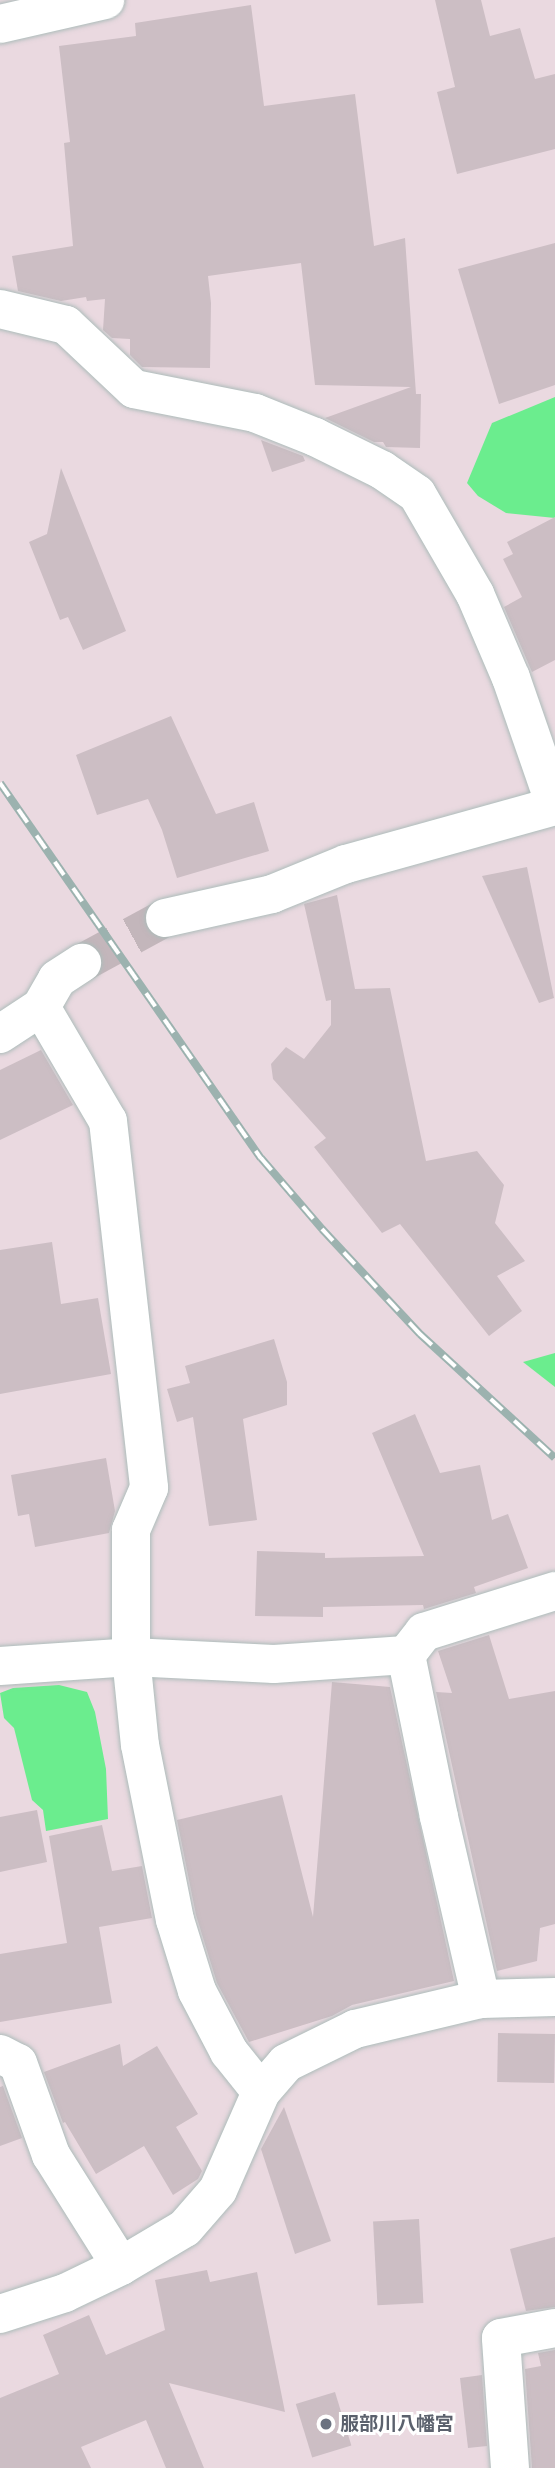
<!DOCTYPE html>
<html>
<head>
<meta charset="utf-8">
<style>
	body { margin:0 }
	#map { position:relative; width:555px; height:2468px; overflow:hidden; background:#ead9e0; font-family:"PT Sans","Noto Sans JP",sans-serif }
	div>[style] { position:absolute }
	.water>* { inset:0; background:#6bed8e }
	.building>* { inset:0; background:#ccbec4; transform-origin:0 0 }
	.minor-tunnel>* { height:38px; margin-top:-19px; transform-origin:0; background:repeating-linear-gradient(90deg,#c3b6bb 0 38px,transparent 0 57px) }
	.roads { filter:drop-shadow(0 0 2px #adbcba) drop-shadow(0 0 2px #adbcba) }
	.minor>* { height:38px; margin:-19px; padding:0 19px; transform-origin:19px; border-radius:19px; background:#fff }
	.rail>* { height:8px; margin-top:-4px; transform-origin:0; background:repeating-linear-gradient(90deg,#fff 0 16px,#9cb2af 0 32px); box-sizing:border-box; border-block:2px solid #9cb2af }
	.dots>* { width:19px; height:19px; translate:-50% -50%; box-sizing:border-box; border:4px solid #fff; border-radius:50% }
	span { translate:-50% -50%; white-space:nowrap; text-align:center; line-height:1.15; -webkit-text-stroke:6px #fff; paint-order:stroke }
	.worship-label { font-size:19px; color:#5b616d; font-weight:700 }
	.left { translate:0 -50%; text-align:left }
</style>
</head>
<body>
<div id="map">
	<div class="water">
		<i style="clip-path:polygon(555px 397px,555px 518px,506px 513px,478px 496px,467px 483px,492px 423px)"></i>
		<i style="clip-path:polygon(555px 1353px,555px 1387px,523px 1362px)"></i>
		<i style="clip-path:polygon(59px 1685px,87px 1692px,95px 1712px,106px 1769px,108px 1819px,46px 1831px,43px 1810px,32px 1800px,14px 1728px,4px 1718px,0 1693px,13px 1688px)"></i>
	</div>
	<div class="building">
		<i style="clip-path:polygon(435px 0,481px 0,490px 36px,520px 28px,535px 79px,555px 74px,555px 149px,457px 174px,437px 92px,455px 87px)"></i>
		<i style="clip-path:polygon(251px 5px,264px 106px,355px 94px,374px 246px,405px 238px,416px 394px,421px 394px,420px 448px,386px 447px,383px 442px,374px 442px,325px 418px,411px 387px,315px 385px,301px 263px,208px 276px,211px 303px,210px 368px,142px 367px,130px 355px,130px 339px,112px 338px,103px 330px,105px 299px,87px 301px,86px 297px,61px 301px,18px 291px,12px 256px,73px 246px,64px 143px,70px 142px,59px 46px,136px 36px,135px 23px)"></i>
		<i style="clip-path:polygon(555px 243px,555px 385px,499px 404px,458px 269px)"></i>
		<i style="clip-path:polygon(261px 440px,303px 456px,305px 461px,272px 472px)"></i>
		<i style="clip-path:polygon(61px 468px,126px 631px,83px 650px,68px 617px,60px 620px,29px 542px,47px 534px)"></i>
		<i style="clip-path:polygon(555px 517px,555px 660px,532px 672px,504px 607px,522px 597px,503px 559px,513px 554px,507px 542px)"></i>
		<i style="clip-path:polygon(171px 716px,216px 814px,254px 802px,269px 851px,177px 878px,162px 830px,148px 799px,97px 815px,76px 755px)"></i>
		<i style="clip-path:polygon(527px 867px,554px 998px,539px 1003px,482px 876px)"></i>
		<i style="clip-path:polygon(337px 895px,355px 989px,390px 988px,426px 1161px,477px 1151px,504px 1185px,495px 1223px,525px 1261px,497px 1276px,522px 1311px,489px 1336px,400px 1224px,382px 1233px,314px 1147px,326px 1138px,273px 1079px,271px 1064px,286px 1047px,304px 1059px,331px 1025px,331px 1000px,326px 1001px,304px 904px)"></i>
		<i style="clip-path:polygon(41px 1050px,73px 1105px,0 1140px,0 1070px)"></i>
		<i style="clip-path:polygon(52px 1242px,61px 1304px,98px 1298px,111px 1374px,0 1394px,0 1250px)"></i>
		<i style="clip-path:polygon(274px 1339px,287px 1382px,287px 1405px,243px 1419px,257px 1520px,209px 1526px,193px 1417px,177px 1422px,167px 1389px,190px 1383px,185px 1366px)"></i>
		<i style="clip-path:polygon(415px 1414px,440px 1473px,480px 1465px,492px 1520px,508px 1514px,528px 1568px,474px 1587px,476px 1593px,424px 1609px,423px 1605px,323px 1607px,323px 1617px,255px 1616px,257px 1551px,325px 1553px,325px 1558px,424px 1556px,372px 1433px)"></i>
		<i style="clip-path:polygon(106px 1458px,115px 1511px,109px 1533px,35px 1547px,29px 1514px,18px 1516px,11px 1475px)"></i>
		<i style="clip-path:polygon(489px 1635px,509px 1699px,555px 1691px,555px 1924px,540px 1928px,537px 1961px,497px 1971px,436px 1692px,452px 1693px,438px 1651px)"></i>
		<i style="clip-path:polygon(332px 1682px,390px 1687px,454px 1981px,352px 2005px,332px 2016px,249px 2042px,217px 1983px,196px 1915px,177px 1820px,282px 1795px,313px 1917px)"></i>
		<i style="clip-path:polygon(37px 1810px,47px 1862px,0 1872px,0 1817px)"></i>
		<i style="clip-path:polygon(102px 1825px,112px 1871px,142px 1866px,152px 1918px,99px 1927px,112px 2003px,0 2022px,0 1954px,67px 1943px,49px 1836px)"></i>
		<i style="left:498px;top:2033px;width:57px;height:49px;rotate:1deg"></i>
		<i style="clip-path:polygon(120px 2044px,123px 2066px,157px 2046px,198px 2114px,176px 2127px,202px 2171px,198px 2179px,173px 2195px,144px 2146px,96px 2174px,65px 2122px,63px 2123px,44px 2072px)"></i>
		<i style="clip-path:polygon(3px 2086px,22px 2138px,0 2146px,0 2087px)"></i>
		<i style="clip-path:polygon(284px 2107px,331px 2241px,295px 2254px,261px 2149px)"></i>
		<i style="left:419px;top:2219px;width:84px;height:46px;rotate:87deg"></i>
		<i style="clip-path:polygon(555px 2237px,555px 2307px,526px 2311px,510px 2249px)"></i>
		<i style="clip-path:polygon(207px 2270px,210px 2282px,257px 2272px,285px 2412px,169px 2383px,204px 2468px,166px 2468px,146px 2420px,81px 2447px,91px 2468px,0 2468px,0 2398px,59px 2374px,43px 2335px,89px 2315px,106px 2355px,165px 2330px,155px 2280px)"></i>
		<i style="clip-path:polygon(555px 2350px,555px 2468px,532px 2468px,525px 2369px,541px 2366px,538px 2353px)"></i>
		<i style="clip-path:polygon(482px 2375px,487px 2446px,468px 2448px,460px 2378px)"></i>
		<i style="left:335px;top:2392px;width:56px;height:41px;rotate:73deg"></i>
	</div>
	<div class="minor-tunnel">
		<i style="left:82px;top:963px;width:94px;rotate:-28.5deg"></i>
	</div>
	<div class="roads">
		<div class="minor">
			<i style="left:0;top:24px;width:108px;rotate:-12.9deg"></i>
			<i style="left:0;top:309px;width:68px;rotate:13.6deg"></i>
			<i style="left:66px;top:325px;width:93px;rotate:43.3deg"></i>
			<i style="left:134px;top:389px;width:123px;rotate:11.2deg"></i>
			<i style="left:255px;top:413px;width:65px;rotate:21.8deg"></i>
			<i style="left:315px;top:437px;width:75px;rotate:26.2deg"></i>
			<i style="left:382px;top:470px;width:42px;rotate:34.4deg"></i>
			<i style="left:417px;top:494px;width:116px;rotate:59.9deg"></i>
			<i style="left:475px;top:594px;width:91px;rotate:66.8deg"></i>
			<i style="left:511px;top:678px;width:134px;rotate:70.9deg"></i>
			<i style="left:165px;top:918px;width:110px;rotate:-12.6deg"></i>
			<i style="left:272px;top:894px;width:80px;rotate:-22.1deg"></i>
			<i style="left:346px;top:864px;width:217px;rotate:-15.5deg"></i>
			<i style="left:41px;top:1007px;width:132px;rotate:59.6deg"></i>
			<i style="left:108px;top:1121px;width:369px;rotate:83.6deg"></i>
			<i style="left:149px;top:1488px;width:46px;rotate:113.2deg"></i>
			<i style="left:131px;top:1530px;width:127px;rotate:90deg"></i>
			<i style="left:131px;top:1657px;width:88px;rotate:84.2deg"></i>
			<i style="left:140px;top:1745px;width:178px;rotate:78.7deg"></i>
			<i style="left:175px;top:1920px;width:74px;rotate:72.8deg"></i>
			<i style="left:197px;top:1991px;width:69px;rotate:62.3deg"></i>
			<i style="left:229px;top:2052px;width:51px;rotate:51.3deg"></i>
			<i style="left:0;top:1034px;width:49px;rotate:-33.4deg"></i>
			<i style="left:41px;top:1007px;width:32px;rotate:-60deg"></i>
			<i style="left:57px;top:979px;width:30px;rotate:-33deg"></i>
			<i style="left:0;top:1666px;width:131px;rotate:-3.9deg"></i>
			<i style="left:131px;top:1657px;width:143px;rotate:2.8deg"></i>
			<i style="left:274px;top:1664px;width:132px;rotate:-3.9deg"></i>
			<i style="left:481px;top:1999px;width:187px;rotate:-103deg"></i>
			<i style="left:439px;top:1817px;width:165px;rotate:-101.5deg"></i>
			<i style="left:406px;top:1655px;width:29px;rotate:-52deg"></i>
			<i style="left:424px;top:1632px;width:137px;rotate:-17.4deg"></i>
			<i style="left:0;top:2054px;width:20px;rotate:27deg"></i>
			<i style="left:18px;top:2063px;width:98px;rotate:70.3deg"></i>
			<i style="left:51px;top:2155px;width:131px;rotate:57.8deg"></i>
			<i style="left:0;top:2314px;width:68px;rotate:-17.9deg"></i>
			<i style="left:65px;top:2293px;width:62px;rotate:-25.7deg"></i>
			<i style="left:121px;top:2266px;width:74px;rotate:-30.7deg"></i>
			<i style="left:185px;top:2228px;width:50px;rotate:-49deg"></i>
			<i style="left:218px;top:2190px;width:107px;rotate:-66.3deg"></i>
			<i style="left:261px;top:2092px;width:38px;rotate:-49deg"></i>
			<i style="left:286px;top:2063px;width:77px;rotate:-26.2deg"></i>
			<i style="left:355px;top:2029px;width:130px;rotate:-13.4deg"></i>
			<i style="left:481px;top:1999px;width:74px;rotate:-1.5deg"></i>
			<i style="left:510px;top:2468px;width:130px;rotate:-94deg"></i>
			<i style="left:501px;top:2338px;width:55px;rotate:-10.5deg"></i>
		</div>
	</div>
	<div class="rail">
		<i style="left:0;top:783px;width:457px;rotate:55.2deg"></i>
		<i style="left:261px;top:1158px;width:94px;rotate:49.3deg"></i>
		<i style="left:322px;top:1229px;width:144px;rotate:47deg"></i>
		<i style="left:420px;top:1334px;width:183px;rotate:42.6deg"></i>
	</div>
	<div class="dots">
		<i style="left:326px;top:2424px;background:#6b7280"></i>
	</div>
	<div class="worship-label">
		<span class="left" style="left:340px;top:2424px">服部川八幡宮</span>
	</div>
</div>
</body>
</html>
